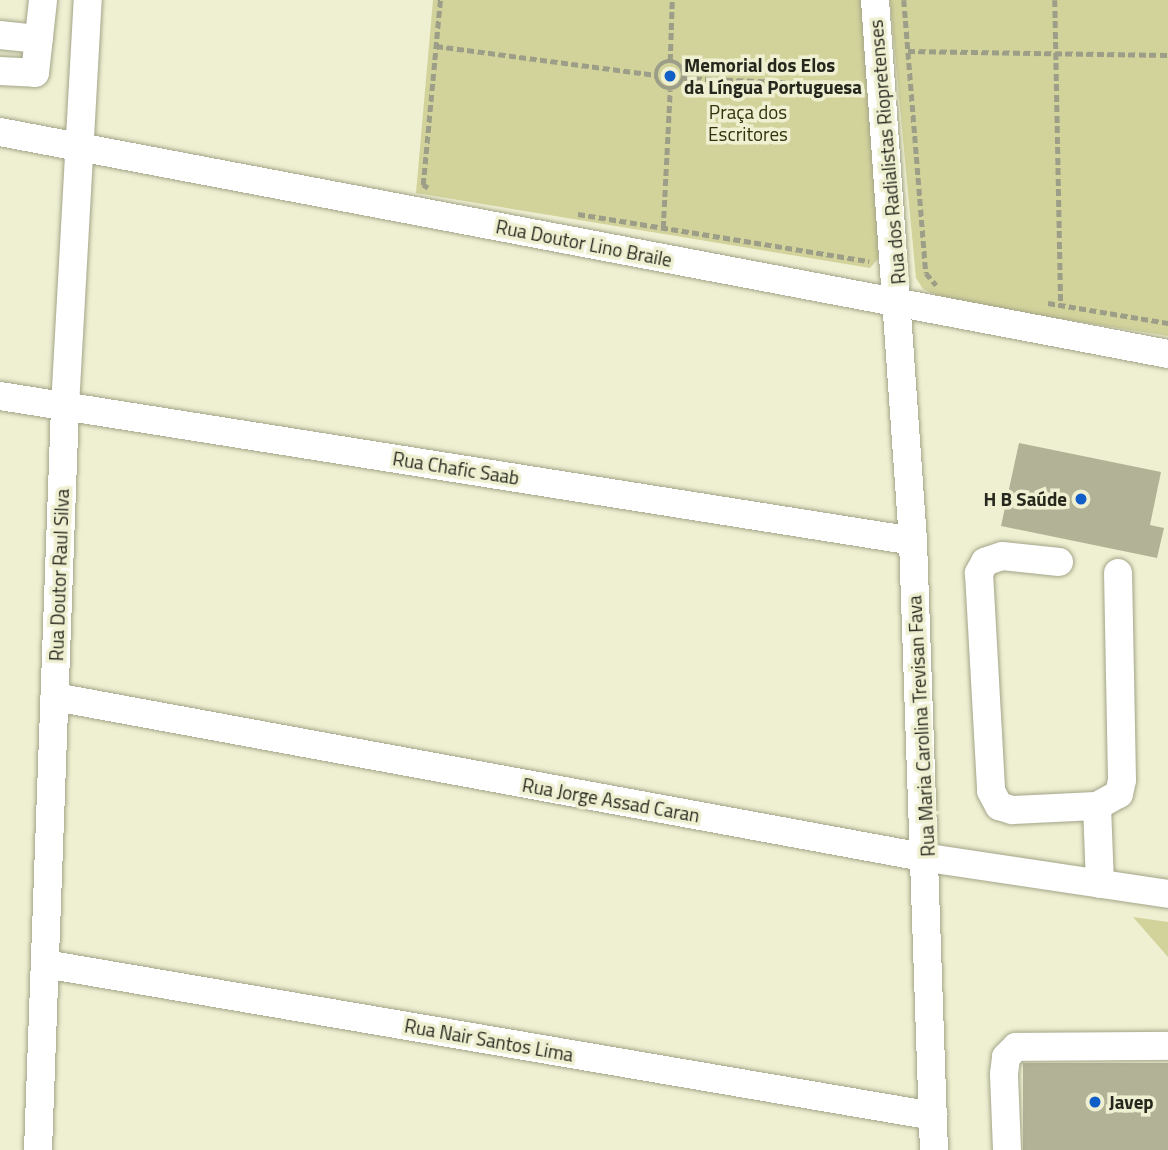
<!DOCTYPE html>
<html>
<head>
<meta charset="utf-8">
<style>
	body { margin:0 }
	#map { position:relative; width:1168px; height:1150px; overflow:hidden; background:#eff0d2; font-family:"Titillium Web",sans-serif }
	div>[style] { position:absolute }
	.green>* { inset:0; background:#d2d29b }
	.building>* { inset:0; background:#b1b296; transform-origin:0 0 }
	.path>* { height:4.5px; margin-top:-2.25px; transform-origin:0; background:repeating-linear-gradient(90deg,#9d9e88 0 7px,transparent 0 10.5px) }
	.path>.ring { margin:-2.25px; padding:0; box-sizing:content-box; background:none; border:4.5px solid #9d9e88; border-radius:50% }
	.roads { filter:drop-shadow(0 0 2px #a3a488) drop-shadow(0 0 2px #a3a488) }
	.minor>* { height:28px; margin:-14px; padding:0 14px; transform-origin:14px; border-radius:14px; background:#fff }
	.dots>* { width:19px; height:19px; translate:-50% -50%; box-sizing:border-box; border:4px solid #eff0d2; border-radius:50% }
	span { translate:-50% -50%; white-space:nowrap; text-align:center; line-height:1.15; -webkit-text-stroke:7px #eff0d2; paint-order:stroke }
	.poi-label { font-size:19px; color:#27281d; font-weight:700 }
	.left { translate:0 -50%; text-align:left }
	.right { translate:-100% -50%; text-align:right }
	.park-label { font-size:19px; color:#32320b }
	.street-label { font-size:19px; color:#27281d }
</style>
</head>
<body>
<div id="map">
	<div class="green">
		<i style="clip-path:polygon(433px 0,864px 0,883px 253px,870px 268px,416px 193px)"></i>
		<i style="clip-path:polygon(890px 0,1168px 0,1168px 336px,949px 301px,923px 289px,916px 278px)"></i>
		<i style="clip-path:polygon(1133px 917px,1168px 922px,1168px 957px)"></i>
	</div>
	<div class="building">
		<i style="clip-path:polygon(1019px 443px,1161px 472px,1150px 525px,1164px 528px,1157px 558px,1001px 526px)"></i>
		<i style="left:1168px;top:1063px;width:87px;height:145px;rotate:90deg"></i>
	</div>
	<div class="path">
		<i style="left:904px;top:0;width:274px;rotate:85.4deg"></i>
		<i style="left:926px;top:273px;width:16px;rotate:50deg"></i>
		<i style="left:1055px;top:0;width:306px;rotate:88.9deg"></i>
		<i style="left:436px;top:46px;width:222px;rotate:7.5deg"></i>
		<i style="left:908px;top:51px;width:260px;rotate:0.9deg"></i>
		<i class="ring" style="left:656px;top:61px;width:23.5px;height:23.5px"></i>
		<i style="left:670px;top:61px;width:61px;rotate:-88.1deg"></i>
		<i style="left:684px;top:78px;width:172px;rotate:2.3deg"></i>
		<i style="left:428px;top:188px;width:6px;rotate:-149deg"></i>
		<i style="left:423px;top:185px;width:186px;rotate:-84.7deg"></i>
		<i style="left:578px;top:214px;width:295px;rotate:9.2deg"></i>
		<i style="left:663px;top:228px;width:138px;rotate:-87.1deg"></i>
		<i style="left:1048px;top:303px;width:122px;rotate:9.5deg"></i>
	</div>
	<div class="roads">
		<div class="minor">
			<i style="left:875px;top:0;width:542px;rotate:85.98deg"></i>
			<i style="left:913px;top:541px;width:609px;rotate:88.03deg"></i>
			<i style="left:0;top:35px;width:39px;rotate:6deg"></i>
			<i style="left:0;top:71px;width:35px;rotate:3deg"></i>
			<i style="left:35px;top:73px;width:73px;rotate:-83.7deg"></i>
			<i style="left:0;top:132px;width:1189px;rotate:10.76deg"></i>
			<i style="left:0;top:396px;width:924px;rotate:9.02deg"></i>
			<i style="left:1059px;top:562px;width:57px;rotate:-174deg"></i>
			<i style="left:1002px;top:556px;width:18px;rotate:161deg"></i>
			<i style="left:985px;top:562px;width:13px;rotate:119deg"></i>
			<i style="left:979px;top:573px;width:218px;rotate:86.8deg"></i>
			<i style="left:991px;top:791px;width:17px;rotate:62deg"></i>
			<i style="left:999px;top:806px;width:14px;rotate:17deg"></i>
			<i style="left:1012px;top:810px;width:85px;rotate:-2.7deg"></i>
			<i style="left:55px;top:697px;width:888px;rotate:10.45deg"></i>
			<i style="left:928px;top:858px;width:243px;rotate:8.5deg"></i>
			<i style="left:1100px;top:884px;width:78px;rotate:-92.2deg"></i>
			<i style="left:1097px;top:806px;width:25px;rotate:-29deg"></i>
			<i style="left:1119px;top:794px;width:14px;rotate:-78deg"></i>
			<i style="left:1122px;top:780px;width:207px;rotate:-91.1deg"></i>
			<i style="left:45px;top:964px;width:901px;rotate:9.71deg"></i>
			<i style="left:38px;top:1150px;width:744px;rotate:-87.92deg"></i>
			<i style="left:65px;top:406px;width:407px;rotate:-86.8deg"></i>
			<i style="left:1007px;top:1150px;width:76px;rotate:-92.3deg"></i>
			<i style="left:1004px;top:1074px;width:17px;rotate:-83deg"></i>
			<i style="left:1006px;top:1057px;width:14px;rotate:-45deg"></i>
			<i style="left:1016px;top:1047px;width:152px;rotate:-0.4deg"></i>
		</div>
	</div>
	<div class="dots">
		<i style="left:670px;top:76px;background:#105fc9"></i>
		<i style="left:1081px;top:499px;background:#105fc9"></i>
		<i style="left:1095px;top:1102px;background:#105fc9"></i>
	</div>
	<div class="poi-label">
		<span class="left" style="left:684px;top:76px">Memorial dos Elos<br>da Língua Portuguesa</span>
		<span class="right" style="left:1067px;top:499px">H B Saúde</span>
		<span class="left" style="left:1109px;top:1102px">Javep</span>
	</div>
	<div class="park-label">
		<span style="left:748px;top:123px">Praça dos<br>Escritores</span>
	</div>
	<div class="street-label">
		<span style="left:887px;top:152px;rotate:-95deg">Rua dos Radialistas Riopretenses</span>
		<span style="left:584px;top:243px;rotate:11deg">Rua Doutor Lino Braile</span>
		<span style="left:456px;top:468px;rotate:9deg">Rua Chafic Saab</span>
		<span style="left:59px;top:575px;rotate:-88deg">Rua Doutor Raul Silva</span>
		<span style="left:921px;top:726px;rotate:-93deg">Rua Maria Carolina Trevisan Fava</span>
		<span style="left:611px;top:800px;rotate:10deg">Rua Jorge Assad Caran</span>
		<span style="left:489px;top:1040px;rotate:10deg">Rua Nair Santos Lima</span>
	</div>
</div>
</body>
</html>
